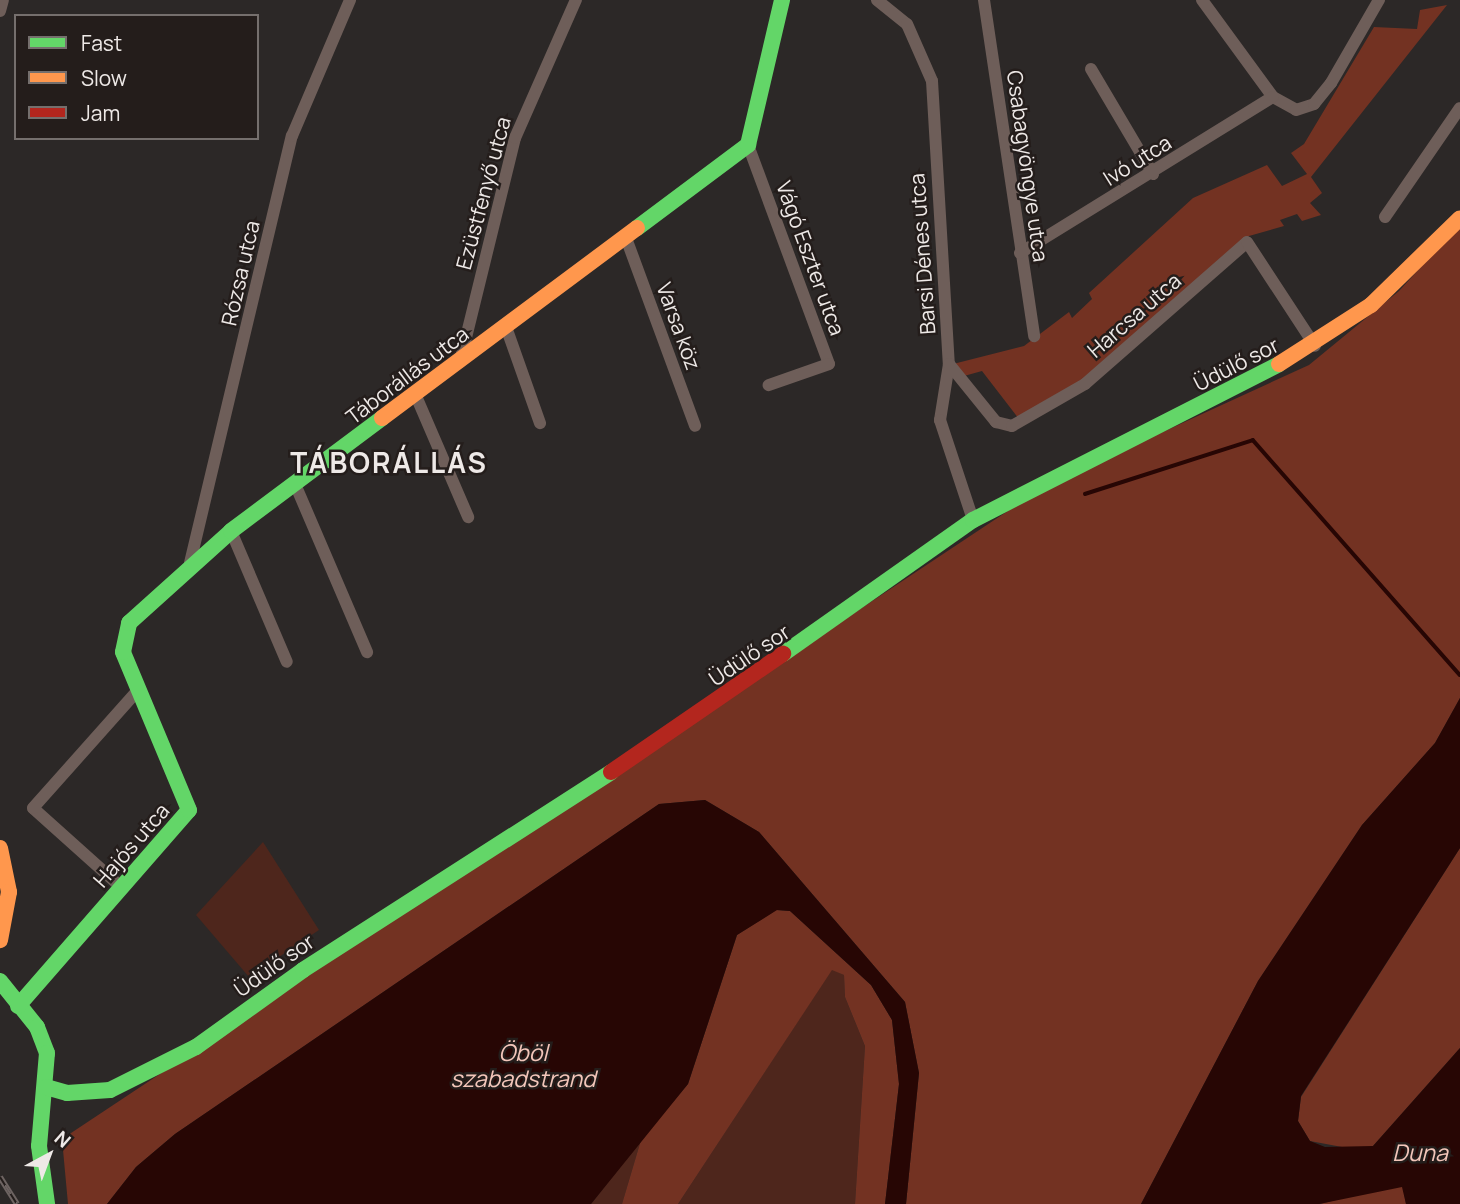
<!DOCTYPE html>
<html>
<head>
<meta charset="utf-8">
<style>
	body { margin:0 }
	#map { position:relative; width:1460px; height:1204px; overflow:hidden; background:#2c2827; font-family:Manrope,sans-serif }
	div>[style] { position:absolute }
	.green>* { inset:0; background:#4e261c }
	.forest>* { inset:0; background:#733222 }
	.water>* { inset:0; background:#270604 }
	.stream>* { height:3.5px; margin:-1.75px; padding:0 1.75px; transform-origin:1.75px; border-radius:1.75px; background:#270604 }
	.street>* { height:12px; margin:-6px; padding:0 6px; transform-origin:6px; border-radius:6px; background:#6e5e59 }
	.fast>* { height:16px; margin:-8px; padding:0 8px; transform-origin:8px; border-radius:8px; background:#63d668 }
	.slow>* { height:16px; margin:-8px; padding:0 8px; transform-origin:8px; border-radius:8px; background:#ff974d }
	.jam>* { height:16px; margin:-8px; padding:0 8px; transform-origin:8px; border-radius:8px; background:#b3261e }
	.rail>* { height:6px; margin-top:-3px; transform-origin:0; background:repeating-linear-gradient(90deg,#241d1b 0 10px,#6e6462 0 20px); box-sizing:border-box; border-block:2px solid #6e6462 }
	span { translate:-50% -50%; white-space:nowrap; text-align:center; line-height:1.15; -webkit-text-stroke:5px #241d1b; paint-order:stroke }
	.street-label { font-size:21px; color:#eee9e7 }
	.water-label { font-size:23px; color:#f3c6ba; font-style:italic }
	.district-label { font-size:28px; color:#eee9e7; font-weight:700; letter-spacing:2px }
	.legend { position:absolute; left:14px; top:14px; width:245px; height:126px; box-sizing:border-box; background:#241d1b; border:2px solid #756f6d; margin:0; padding:9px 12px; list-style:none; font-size:21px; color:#eee9e7 }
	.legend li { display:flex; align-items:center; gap:14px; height:35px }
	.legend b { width:35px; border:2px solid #756f6d }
	.north { position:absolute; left:14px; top:1120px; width:70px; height:70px; -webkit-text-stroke:5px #241d1b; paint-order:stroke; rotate:41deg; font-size:19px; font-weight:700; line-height:28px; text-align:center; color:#eee9e7 }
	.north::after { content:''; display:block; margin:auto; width:24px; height:32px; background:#eee9e7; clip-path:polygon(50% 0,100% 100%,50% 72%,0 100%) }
</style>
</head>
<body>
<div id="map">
	<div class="green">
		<i style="clip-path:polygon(263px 842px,319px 930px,249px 977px,196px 915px)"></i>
		<i style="clip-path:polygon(832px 969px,844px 975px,845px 997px,865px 1046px,855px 1204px,678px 1204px)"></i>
		<i style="clip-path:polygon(641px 1140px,622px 1204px,591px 1204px)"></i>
	</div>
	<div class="forest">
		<i style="clip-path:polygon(1447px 5px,1311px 177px,1322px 193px,1310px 203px,1321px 215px,1302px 221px,1297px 214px,1280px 220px,1284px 226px,1249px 236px,1084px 380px,1019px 419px,982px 371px,964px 376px,953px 364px,1024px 346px,1069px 312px,1072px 318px,1092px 299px,1089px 293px,1193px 198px,1267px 165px,1282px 186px,1307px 174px,1291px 153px,1304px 144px,1374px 27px,1417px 29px,1420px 10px)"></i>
		<i style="clip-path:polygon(1460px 224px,1460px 698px,1435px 743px,1362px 825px,1258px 981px,1141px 1204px,906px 1204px,919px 1073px,905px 1002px,759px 832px,705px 800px,659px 804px,175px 1134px,136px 1167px,107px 1204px,68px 1204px,62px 1139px,1047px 485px,1309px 365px,1399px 291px)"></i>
		<i style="clip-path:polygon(1460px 848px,1460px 1048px,1373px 1146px,1358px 1150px,1310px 1141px,1298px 1121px,1301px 1097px)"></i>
		<i style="clip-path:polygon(776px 910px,790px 911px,871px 985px,892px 1020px,899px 1084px,885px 1204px,855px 1204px,865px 1046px,845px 997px,844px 975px,832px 970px,678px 1204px,622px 1204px,641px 1140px,688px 1084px,737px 935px)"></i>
		<i style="clip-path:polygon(1386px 1187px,1403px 1187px,1406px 1204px,1320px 1204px)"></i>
	</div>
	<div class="water">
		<i style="clip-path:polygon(1460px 698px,1460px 848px,1301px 1096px,1298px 1121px,1310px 1141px,1325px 1147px,1373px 1146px,1460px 1048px,1460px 1204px,1406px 1204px,1402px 1187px,1319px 1204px,1141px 1204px,1258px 981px,1362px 825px,1435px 743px)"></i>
		<i style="clip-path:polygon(705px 800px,759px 832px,905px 1002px,919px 1073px,906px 1204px,885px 1204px,899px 1084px,892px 1020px,871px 985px,790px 911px,777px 910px,737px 935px,688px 1084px,591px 1204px,107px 1204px,136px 1167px,175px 1134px,659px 804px)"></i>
	</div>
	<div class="stream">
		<i style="left:1085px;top:494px;width:176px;rotate:-17.8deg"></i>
		<i style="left:1253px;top:440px;width:313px;rotate:48.6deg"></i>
	</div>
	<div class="street">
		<i style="left:877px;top:0;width:38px;rotate:39deg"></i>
		<i style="left:907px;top:24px;width:62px;rotate:66.3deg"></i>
		<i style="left:932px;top:81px;width:284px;rotate:86.6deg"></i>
		<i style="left:949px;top:364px;width:57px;rotate:99.1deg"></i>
		<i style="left:940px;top:420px;width:105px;rotate:71.7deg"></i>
		<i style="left:984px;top:0;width:340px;rotate:81.5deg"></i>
		<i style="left:1202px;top:0;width:120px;rotate:53.8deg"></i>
		<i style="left:1273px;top:97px;width:26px;rotate:29deg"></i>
		<i style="left:1296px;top:110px;width:19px;rotate:-18deg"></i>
		<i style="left:1314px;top:104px;width:27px;rotate:-51deg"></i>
		<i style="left:1331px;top:83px;width:96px;rotate:-60deg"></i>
		<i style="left:0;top:11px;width:11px;rotate:-75deg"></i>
		<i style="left:1091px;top:69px;width:122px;rotate:59.4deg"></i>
		<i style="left:748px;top:145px;width:233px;rotate:69.7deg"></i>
		<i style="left:829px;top:364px;width:64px;rotate:160.7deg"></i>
		<i style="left:1385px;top:217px;width:132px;rotate:-55.5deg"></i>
		<i style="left:626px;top:238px;width:200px;rotate:69.8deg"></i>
		<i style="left:1020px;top:253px;width:297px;rotate:-31.7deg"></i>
		<i style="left:506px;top:327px;width:102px;rotate:70.5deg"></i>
		<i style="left:460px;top:362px;width:231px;rotate:-76.2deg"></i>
		<i style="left:515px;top:138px;width:151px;rotate:-66.2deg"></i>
		<i style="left:949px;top:364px;width:75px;rotate:51deg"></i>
		<i style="left:996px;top:422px;width:16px;rotate:14deg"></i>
		<i style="left:1012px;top:426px;width:84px;rotate:-29.9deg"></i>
		<i style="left:1085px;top:384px;width:215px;rotate:-41.2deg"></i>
		<i style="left:1247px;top:242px;width:124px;rotate:56.8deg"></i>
		<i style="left:416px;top:396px;width:132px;rotate:66.7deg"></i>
		<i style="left:295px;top:484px;width:183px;rotate:66.8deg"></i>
		<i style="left:231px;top:531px;width:142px;rotate:66.9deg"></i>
		<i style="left:190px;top:563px;width:439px;rotate:-76.6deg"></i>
		<i style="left:292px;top:136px;width:148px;rotate:-66.9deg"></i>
		<i style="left:121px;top:887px;width:118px;rotate:-138.1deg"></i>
		<i style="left:33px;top:808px;width:158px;rotate:-48.3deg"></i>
	</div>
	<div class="fast">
		<i style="left:637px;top:228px;width:139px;rotate:-36.8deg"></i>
		<i style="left:748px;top:145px;width:149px;rotate:-76.8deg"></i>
		<i style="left:783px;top:654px;width:232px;rotate:-35.2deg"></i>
		<i style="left:973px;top:520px;width:343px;rotate:-27deg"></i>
		<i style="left:0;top:981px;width:59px;rotate:51.2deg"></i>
		<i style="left:37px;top:1027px;width:28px;rotate:69deg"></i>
		<i style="left:47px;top:1053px;width:93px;rotate:94.9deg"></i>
		<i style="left:39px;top:1146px;width:59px;rotate:82.1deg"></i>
		<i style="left:18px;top:1006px;width:260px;rotate:-48.9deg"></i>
		<i style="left:189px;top:810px;width:171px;rotate:-112.7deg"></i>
		<i style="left:123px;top:652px;width:30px;rotate:-78deg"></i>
		<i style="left:129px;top:623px;width:137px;rotate:-42deg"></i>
		<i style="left:231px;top:531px;width:189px;rotate:-36.8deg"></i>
		<i style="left:46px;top:1087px;width:22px;rotate:16deg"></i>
		<i style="left:67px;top:1093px;width:43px;rotate:-4deg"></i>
		<i style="left:110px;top:1090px;width:96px;rotate:-26.6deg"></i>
		<i style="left:196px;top:1047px;width:132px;rotate:-35.7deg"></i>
		<i style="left:303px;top:970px;width:366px;rotate:-32.7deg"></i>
	</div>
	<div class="slow">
		<i style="left:1279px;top:364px;width:109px;rotate:-32.7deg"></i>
		<i style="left:1371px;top:305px;width:124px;rotate:-44.3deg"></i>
		<i style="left:382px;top:418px;width:318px;rotate:-36.7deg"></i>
		<i style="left:0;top:848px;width:45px;rotate:78.4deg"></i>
		<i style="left:9px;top:892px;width:49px;rotate:100.6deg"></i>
	</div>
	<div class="jam">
		<i style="left:611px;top:772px;width:209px;rotate:-34.5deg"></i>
	</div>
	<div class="rail">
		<i style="left:0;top:1177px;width:32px;rotate:58deg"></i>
	</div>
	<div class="street-label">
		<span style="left:1137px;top:160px;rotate:-32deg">Ivó utca</span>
		<span style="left:1028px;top:166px;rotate:82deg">Csabagyöngye utca</span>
		<span style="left:483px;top:193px;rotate:-75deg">Ezüstfenyő utca</span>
		<span style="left:922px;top:254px;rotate:-94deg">Barsi Dénes utca</span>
		<span style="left:811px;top:258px;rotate:70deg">Vágó Eszter utca</span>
		<span style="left:240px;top:273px;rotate:-77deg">Rózsa utca</span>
		<span style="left:1134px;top:315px;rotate:-41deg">Harcsa utca</span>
		<span style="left:679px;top:326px;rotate:70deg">Varsa köz</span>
		<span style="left:1236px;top:364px;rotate:-27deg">Üdülő sor</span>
		<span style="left:407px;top:375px;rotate:-37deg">Táborállás utca</span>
		<span style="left:749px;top:655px;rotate:-34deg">Üdülő sor</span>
		<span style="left:131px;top:845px;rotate:-49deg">Hajós utca</span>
		<span style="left:274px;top:965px;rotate:-35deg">Üdülő sor</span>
	</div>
	<div class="water-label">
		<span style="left:523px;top:1065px">Öböl<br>szabadstrand</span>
		<span style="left:1420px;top:1152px">Duna</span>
	</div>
	<div class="district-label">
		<span style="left:389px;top:462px">TÁBORÁLLÁS</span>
	</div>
	<ul class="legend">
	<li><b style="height:9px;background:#63d668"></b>Fast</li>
	<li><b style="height:9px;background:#ff974d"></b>Slow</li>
	<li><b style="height:9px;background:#b3261e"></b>Jam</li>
	</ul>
	<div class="north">N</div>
</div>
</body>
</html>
